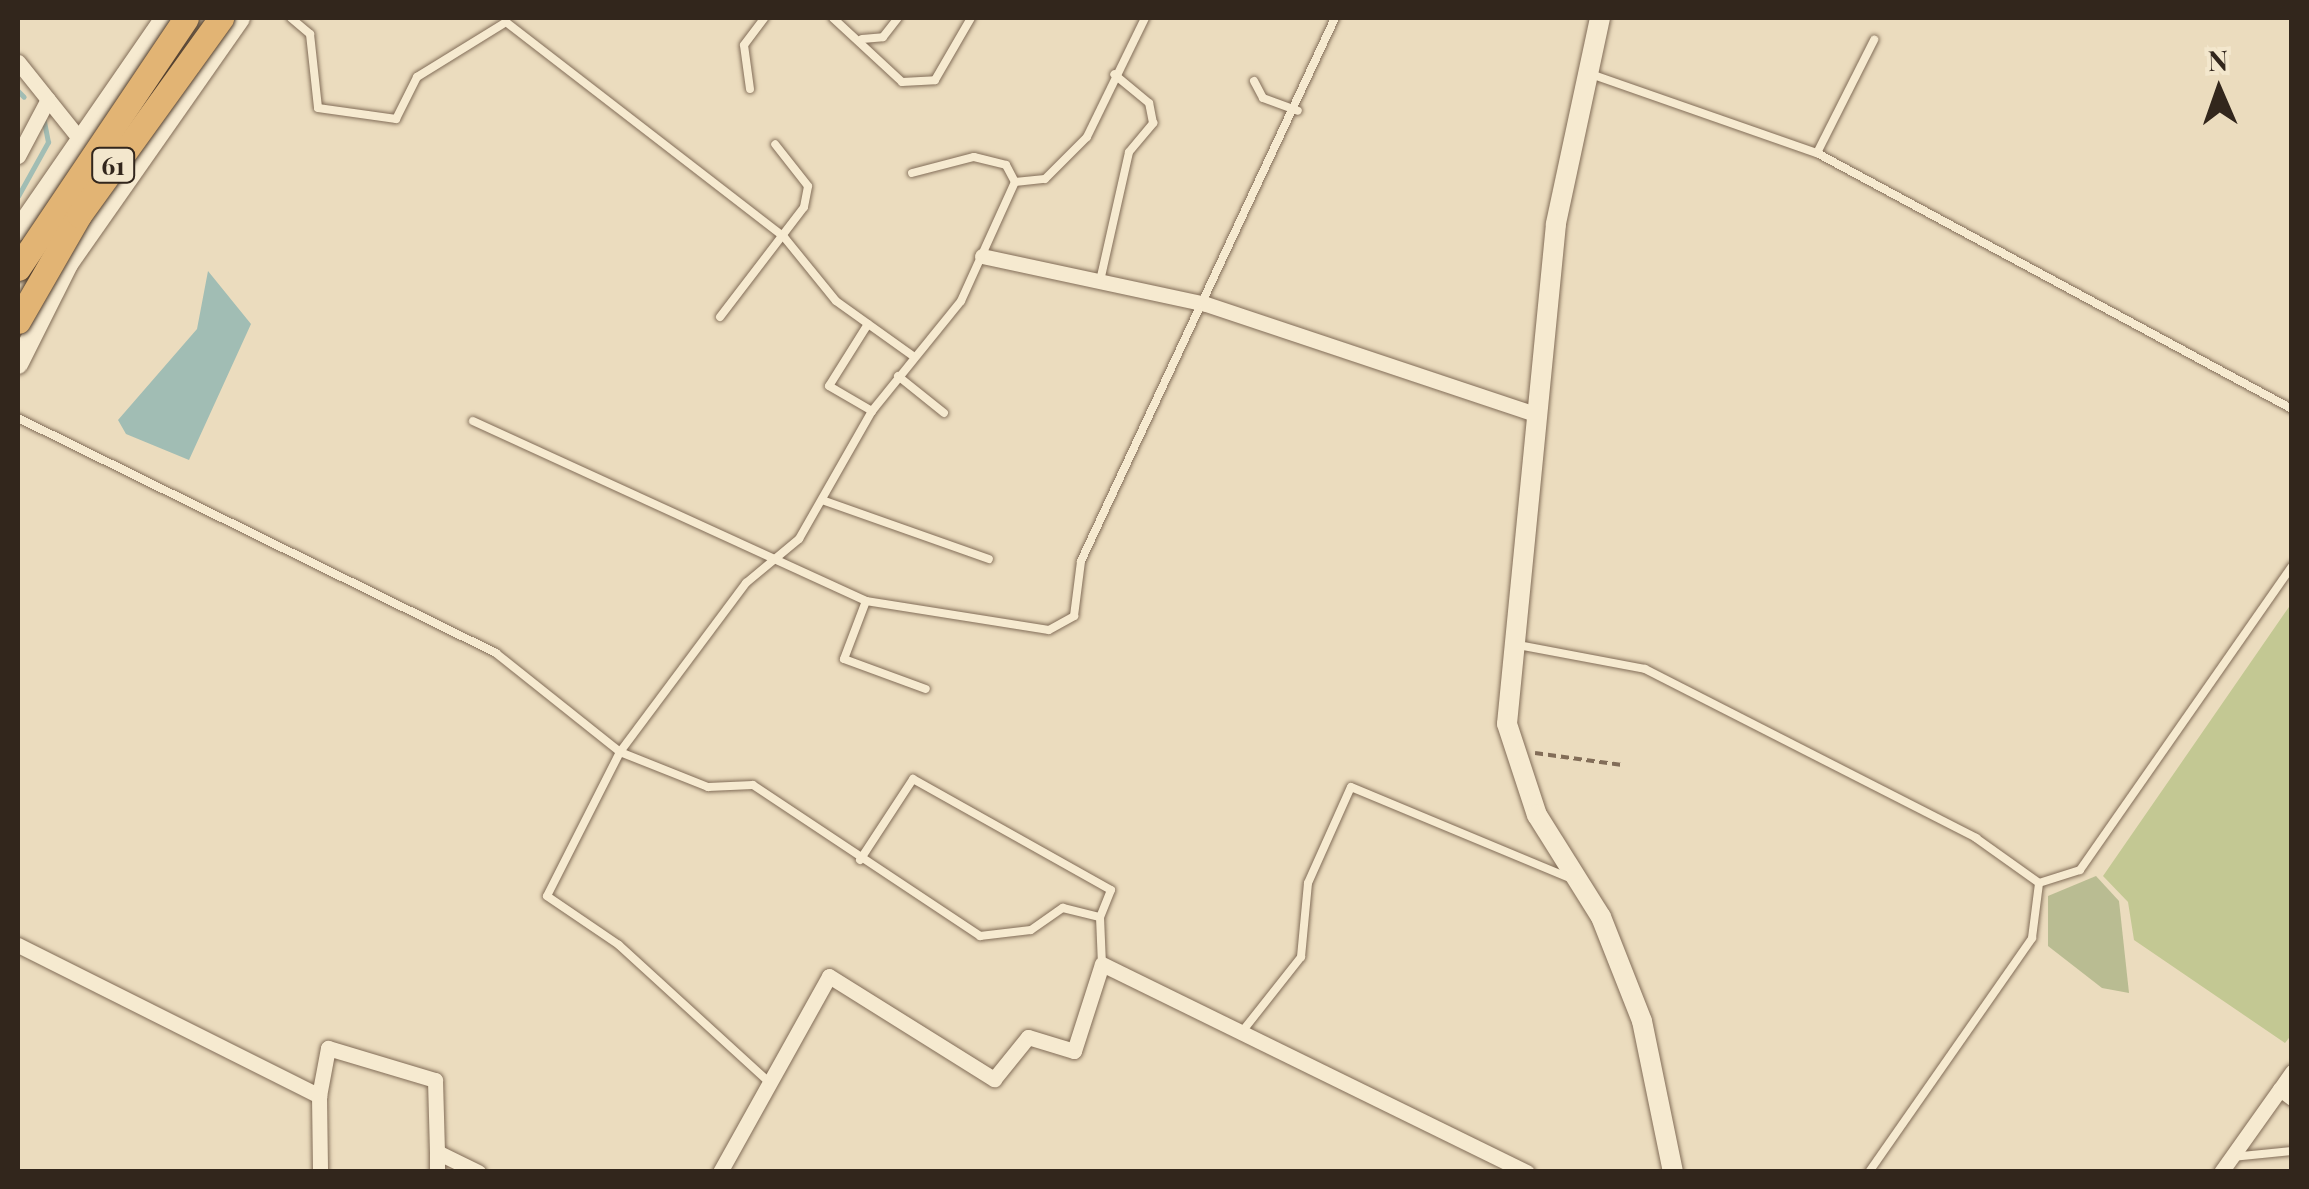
<!DOCTYPE html>
<html>
<head>
<meta charset="utf-8">
<style>
	body { margin:0 }
	#map { position:relative; width:2309px; height:1189px; overflow:hidden; background:#ebdcbe; font-family:"Playfair Display",serif }
	div>[style] { position:absolute }
	.green>* { inset:0; background:#c3c893 }
	.cemetery>* { inset:0; background:#b9bc92 }
	.water>* { inset:0; background:#a1bdb4 }
	.stream>* { height:5px; margin:-2.5px; padding:0 2.5px; transform-origin:2.5px; border-radius:2.5px; background:#a1bdb4 }
	.path>* { height:4px; margin-top:-2px; transform-origin:0; background:repeating-linear-gradient(90deg,#826d58 0 8px,transparent 0 13px) }
	.roads { filter:drop-shadow(0 0 2px #826d58) drop-shadow(0 0 2px #826d58) }
	.service>* { height:8px; margin:-4px; padding:0 4px; transform-origin:4px; border-radius:4px; background:#f6ead0 }
	.minor>* { height:15px; margin:-7.5px; padding:0 7.5px; transform-origin:7.5px; border-radius:7.5px; background:#f6ead0 }
	.tertiary>* { height:20px; margin:-10px; padding:0 10px; transform-origin:10px; border-radius:10px; background:#f6ead0 }
	.bridges { filter:drop-shadow(0 0 2px #4f3c2c) drop-shadow(0 0 2px #4f3c2c) }
	.trunk-bridge>* { height:25px; margin:-12.5px; padding:0 12.5px; transform-origin:12.5px; border-radius:12.5px; background:#e2b474 }
	span { translate:-50% -50%; white-space:nowrap; text-align:center; line-height:1.15; -webkit-text-stroke:9px #f3e7cd; paint-order:stroke }
	.shield-label span { padding:2px 8px; background:#f3e7cd; border:2px solid; border-radius:8px; -webkit-text-stroke-width:0 }
	.shield-label { font-size:25px; color:#32261c; font-weight:700 }
	.frame { position:absolute; inset:0; border:20px solid #32261c; pointer-events:none }
	.north { position:absolute; left:2169px; top:40px; width:100px; height:100px; -webkit-text-stroke:8px #f3e7cd; paint-order:stroke; rotate:358deg; font-size:28px; font-weight:700; line-height:40px; text-align:center; color:#32261c }
	.north::after { content:''; display:block; margin:auto; width:35px; height:45px; background:#32261c; clip-path:polygon(50% 0,100% 100%,50% 72%,0 100%) }
</style>
</head>
<body>
<div id="map">
	<div class="green">
		<i style="clip-path:polygon(2291px 604px,2292px 1034px,2285px 1043px,2134px 940px,2128px 902px,2103px 876px)"></i>
	</div>
	<div class="cemetery">
		<i style="clip-path:polygon(2096px 876px,2119px 901px,2129px 993px,2102px 988px,2048px 946px,2048px 896px)"></i>
	</div>
	<div class="water">
		<i style="clip-path:polygon(208px 271px,251px 324px,189px 460px,126px 434px,118px 420px,197px 329px)"></i>
	</div>
	<div class="stream">
		<i style="left:18px;top:91px;width:8px;rotate:45deg"></i>
		<i style="left:18px;top:196px;width:62px;rotate:-60.9deg"></i>
		<i style="left:48px;top:142px;width:25px;rotate:-101deg"></i>
	</div>
	<div class="path">
		<i style="left:1535px;top:753px;width:88px;rotate:7.9deg"></i>
	</div>
	<div class="roads">
		<div class="service">
			<i style="left:291px;top:18px;width:25px;rotate:40deg"></i>
			<i style="left:310px;top:34px;width:74px;rotate:83.8deg"></i>
			<i style="left:318px;top:108px;width:79px;rotate:8deg"></i>
			<i style="left:396px;top:119px;width:47px;rotate:-63.4deg"></i>
			<i style="left:417px;top:77px;width:105px;rotate:-31.7deg"></i>
			<i style="left:506px;top:22px;width:351px;rotate:37.7deg"></i>
			<i style="left:784px;top:237px;width:82px;rotate:50.9deg"></i>
			<i style="left:836px;top:301px;width:95px;rotate:35.5deg"></i>
			<i style="left:833px;top:18px;width:94px;rotate:42.8deg"></i>
			<i style="left:902px;top:82px;width:33px;rotate:-3deg"></i>
			<i style="left:935px;top:80px;width:72px;rotate:-59.9deg"></i>
			<i style="left:862px;top:39px;width:21px;rotate:-5deg"></i>
			<i style="left:883px;top:37px;width:24px;rotate:-52deg"></i>
			<i style="left:1588px;top:73px;width:243px;rotate:19.3deg"></i>
			<i style="left:1817px;top:153px;width:540px;rotate:28.32deg"></i>
			<i style="left:1254px;top:81px;width:19px;rotate:62deg"></i>
			<i style="left:1263px;top:98px;width:37px;rotate:20deg"></i>
			<i style="left:750px;top:89px;width:44px;rotate:-97.8deg"></i>
			<i style="left:744px;top:45px;width:34px;rotate:-53deg"></i>
			<i style="left:1817px;top:153px;width:127px;rotate:-63.2deg"></i>
			<i style="left:912px;top:173px;width:64px;rotate:-14.5deg"></i>
			<i style="left:974px;top:157px;width:33px;rotate:14deg"></i>
			<i style="left:1006px;top:165px;width:19px;rotate:62deg"></i>
			<i style="left:1100px;top:281px;width:132px;rotate:-77.3deg"></i>
			<i style="left:1129px;top:152px;width:38px;rotate:-50deg"></i>
			<i style="left:1153px;top:123px;width:20px;rotate:-101deg"></i>
			<i style="left:1149px;top:103px;width:45px;rotate:-140.4deg"></i>
			<i style="left:720px;top:317px;width:138px;rotate:-52.6deg"></i>
			<i style="left:804px;top:207px;width:21px;rotate:-79deg"></i>
			<i style="left:808px;top:186px;width:53px;rotate:-128.2deg"></i>
			<i style="left:868px;top:324px;width:73px;rotate:122.2deg"></i>
			<i style="left:829px;top:386px;width:50px;rotate:30.2deg"></i>
			<i style="left:898px;top:376px;width:59px;rotate:38.8deg"></i>
			<i style="left:18px;top:418px;width:533px;rotate:26.18deg"></i>
			<i style="left:496px;top:653px;width:159px;rotate:38.6deg"></i>
			<i style="left:620px;top:752px;width:95px;rotate:21.7deg"></i>
			<i style="left:708px;top:787px;width:45px;rotate:-2.5deg"></i>
			<i style="left:753px;top:785px;width:273px;rotate:33.6deg"></i>
			<i style="left:980px;top:936px;width:51px;rotate:-6.7deg"></i>
			<i style="left:1031px;top:930px;width:39px;rotate:-35deg"></i>
			<i style="left:1063px;top:908px;width:38px;rotate:14deg"></i>
			<i style="left:1100px;top:917px;width:47px;rotate:87.6deg"></i>
			<i style="left:473px;top:421px;width:432px;rotate:24.6deg"></i>
			<i style="left:866px;top:601px;width:185px;rotate:9deg"></i>
			<i style="left:1049px;top:630px;width:29px;rotate:-29deg"></i>
			<i style="left:1074px;top:616px;width:55px;rotate:-82.7deg"></i>
			<i style="left:1081px;top:561px;width:599px;rotate:-64.93deg"></i>
			<i style="left:822px;top:500px;width:177px;rotate:19.5deg"></i>
			<i style="left:866px;top:601px;width:62px;rotate:110.8deg"></i>
			<i style="left:844px;top:659px;width:87px;rotate:20.1deg"></i>
			<i style="left:1518px;top:645px;width:129px;rotate:10.7deg"></i>
			<i style="left:1645px;top:669px;width:372px;rotate:27deg"></i>
			<i style="left:1976px;top:838px;width:77px;rotate:35.5deg"></i>
			<i style="left:860px;top:860px;width:97px;rotate:-56.8deg"></i>
			<i style="left:913px;top:779px;width:227px;rotate:29.3deg"></i>
			<i style="left:1111px;top:890px;width:29px;rotate:112deg"></i>
			<i style="left:1241px;top:1033px;width:97px;rotate:-51.7deg"></i>
			<i style="left:1301px;top:957px;width:74px;rotate:-84.6deg"></i>
			<i style="left:1308px;top:883px;width:105px;rotate:-65.9deg"></i>
			<i style="left:1351px;top:787px;width:239px;rotate:22.6deg"></i>
			<i style="left:770px;top:1083px;width:205px;rotate:-137.6deg"></i>
			<i style="left:619px;top:945px;width:87px;rotate:-145.8deg"></i>
			<i style="left:547px;top:896px;width:161px;rotate:-63.1deg"></i>
			<i style="left:620px;top:752px;width:211px;rotate:-53.3deg"></i>
			<i style="left:746px;top:583px;width:69px;rotate:-39.7deg"></i>
			<i style="left:799px;top:539px;width:147px;rotate:-60.3deg"></i>
			<i style="left:872px;top:411px;width:141px;rotate:-51deg"></i>
			<i style="left:961px;top:301px;width:131px;rotate:-65.6deg"></i>
			<i style="left:1015px;top:182px;width:30px;rotate:-6deg"></i>
			<i style="left:1045px;top:179px;width:59px;rotate:-45deg"></i>
			<i style="left:1087px;top:137px;width:132px;rotate:-64deg"></i>
			<i style="left:2232px;top:1157px;width:60px;rotate:-5.7deg"></i>
			<i style="left:1869px;top:1172px;width:285px;rotate:-55.1deg"></i>
			<i style="left:2032px;top:938px;width:55px;rotate:-82.7deg"></i>
			<i style="left:2039px;top:883px;width:43px;rotate:-17.6deg"></i>
			<i style="left:2080px;top:870px;width:371px;rotate:-55.1deg"></i>
		</div>
		<div class="minor">
			<i style="left:18px;top:62px;width:110px;rotate:51.3deg"></i>
			<i style="left:18px;top:156px;width:64px;rotate:-62.2deg"></i>
			<i style="left:982px;top:256px;width:229px;rotate:12.1deg"></i>
			<i style="left:1206px;top:304px;width:347px;rotate:18.5deg"></i>
			<i style="left:18px;top:945px;width:337px;rotate:26.6deg"></i>
			<i style="left:319px;top:1096px;width:76px;rotate:89.2deg"></i>
			<i style="left:2292px;top:1072px;width:21px;rotate:125deg"></i>
			<i style="left:2280px;top:1089px;width:15px;rotate:37deg"></i>
			<i style="left:319px;top:1096px;width:49px;rotate:-79.4deg"></i>
			<i style="left:328px;top:1048px;width:112px;rotate:16.7deg"></i>
			<i style="left:435px;top:1080px;width:72px;rotate:88.4deg"></i>
			<i style="left:437px;top:1172px;width:20px;rotate:-90deg"></i>
			<i style="left:437px;top:1152px;width:46px;rotate:26deg"></i>
			<i style="left:720px;top:1172px;width:224px;rotate:-60.9deg"></i>
			<i style="left:829px;top:976px;width:195px;rotate:32deg"></i>
			<i style="left:994px;top:1079px;width:54px;rotate:-51deg"></i>
			<i style="left:1028px;top:1037px;width:48px;rotate:16.9deg"></i>
			<i style="left:1074px;top:1051px;width:91px;rotate:-72.2deg"></i>
			<i style="left:1102px;top:964px;width:473px;rotate:26.1deg"></i>
			<i style="left:2221px;top:1172px;width:102px;rotate:-54.6deg"></i>
		</div>
		<div class="tertiary">
			<i style="left:1600px;top:18px;width:211px;rotate:102.1deg"></i>
			<i style="left:1556px;top:224px;width:502px;rotate:95.6deg"></i>
			<i style="left:1507px;top:724px;width:96px;rotate:71.8deg"></i>
			<i style="left:1537px;top:815px;width:120px;rotate:57.9deg"></i>
			<i style="left:1601px;top:917px;width:112px;rotate:68.5deg"></i>
			<i style="left:1642px;top:1021px;width:154px;rotate:78.4deg"></i>
			<i style="left:18px;top:231px;width:259px;rotate:-55.4deg"></i>
			<i style="left:18px;top:364px;width:112px;rotate:-63.4deg"></i>
			<i style="left:68px;top:264px;width:300px;rotate:-55deg"></i>
		</div>
	</div>
	<div class="bridges">
		<div class="trunk-bridge">
			<i style="left:18px;top:268px;width:301px;rotate:-56.1deg"></i>
			<i style="left:18px;top:321px;width:122px;rotate:-60.1deg"></i>
			<i style="left:79px;top:215px;width:243px;rotate:-54.2deg"></i>
		</div>
	</div>
	<div class="shield-label">
		<span style="left:113px;top:165px">61</span>
	</div>
	<div class="frame"></div>
	<div class="north">N</div>
</div>
</body>
</html>
